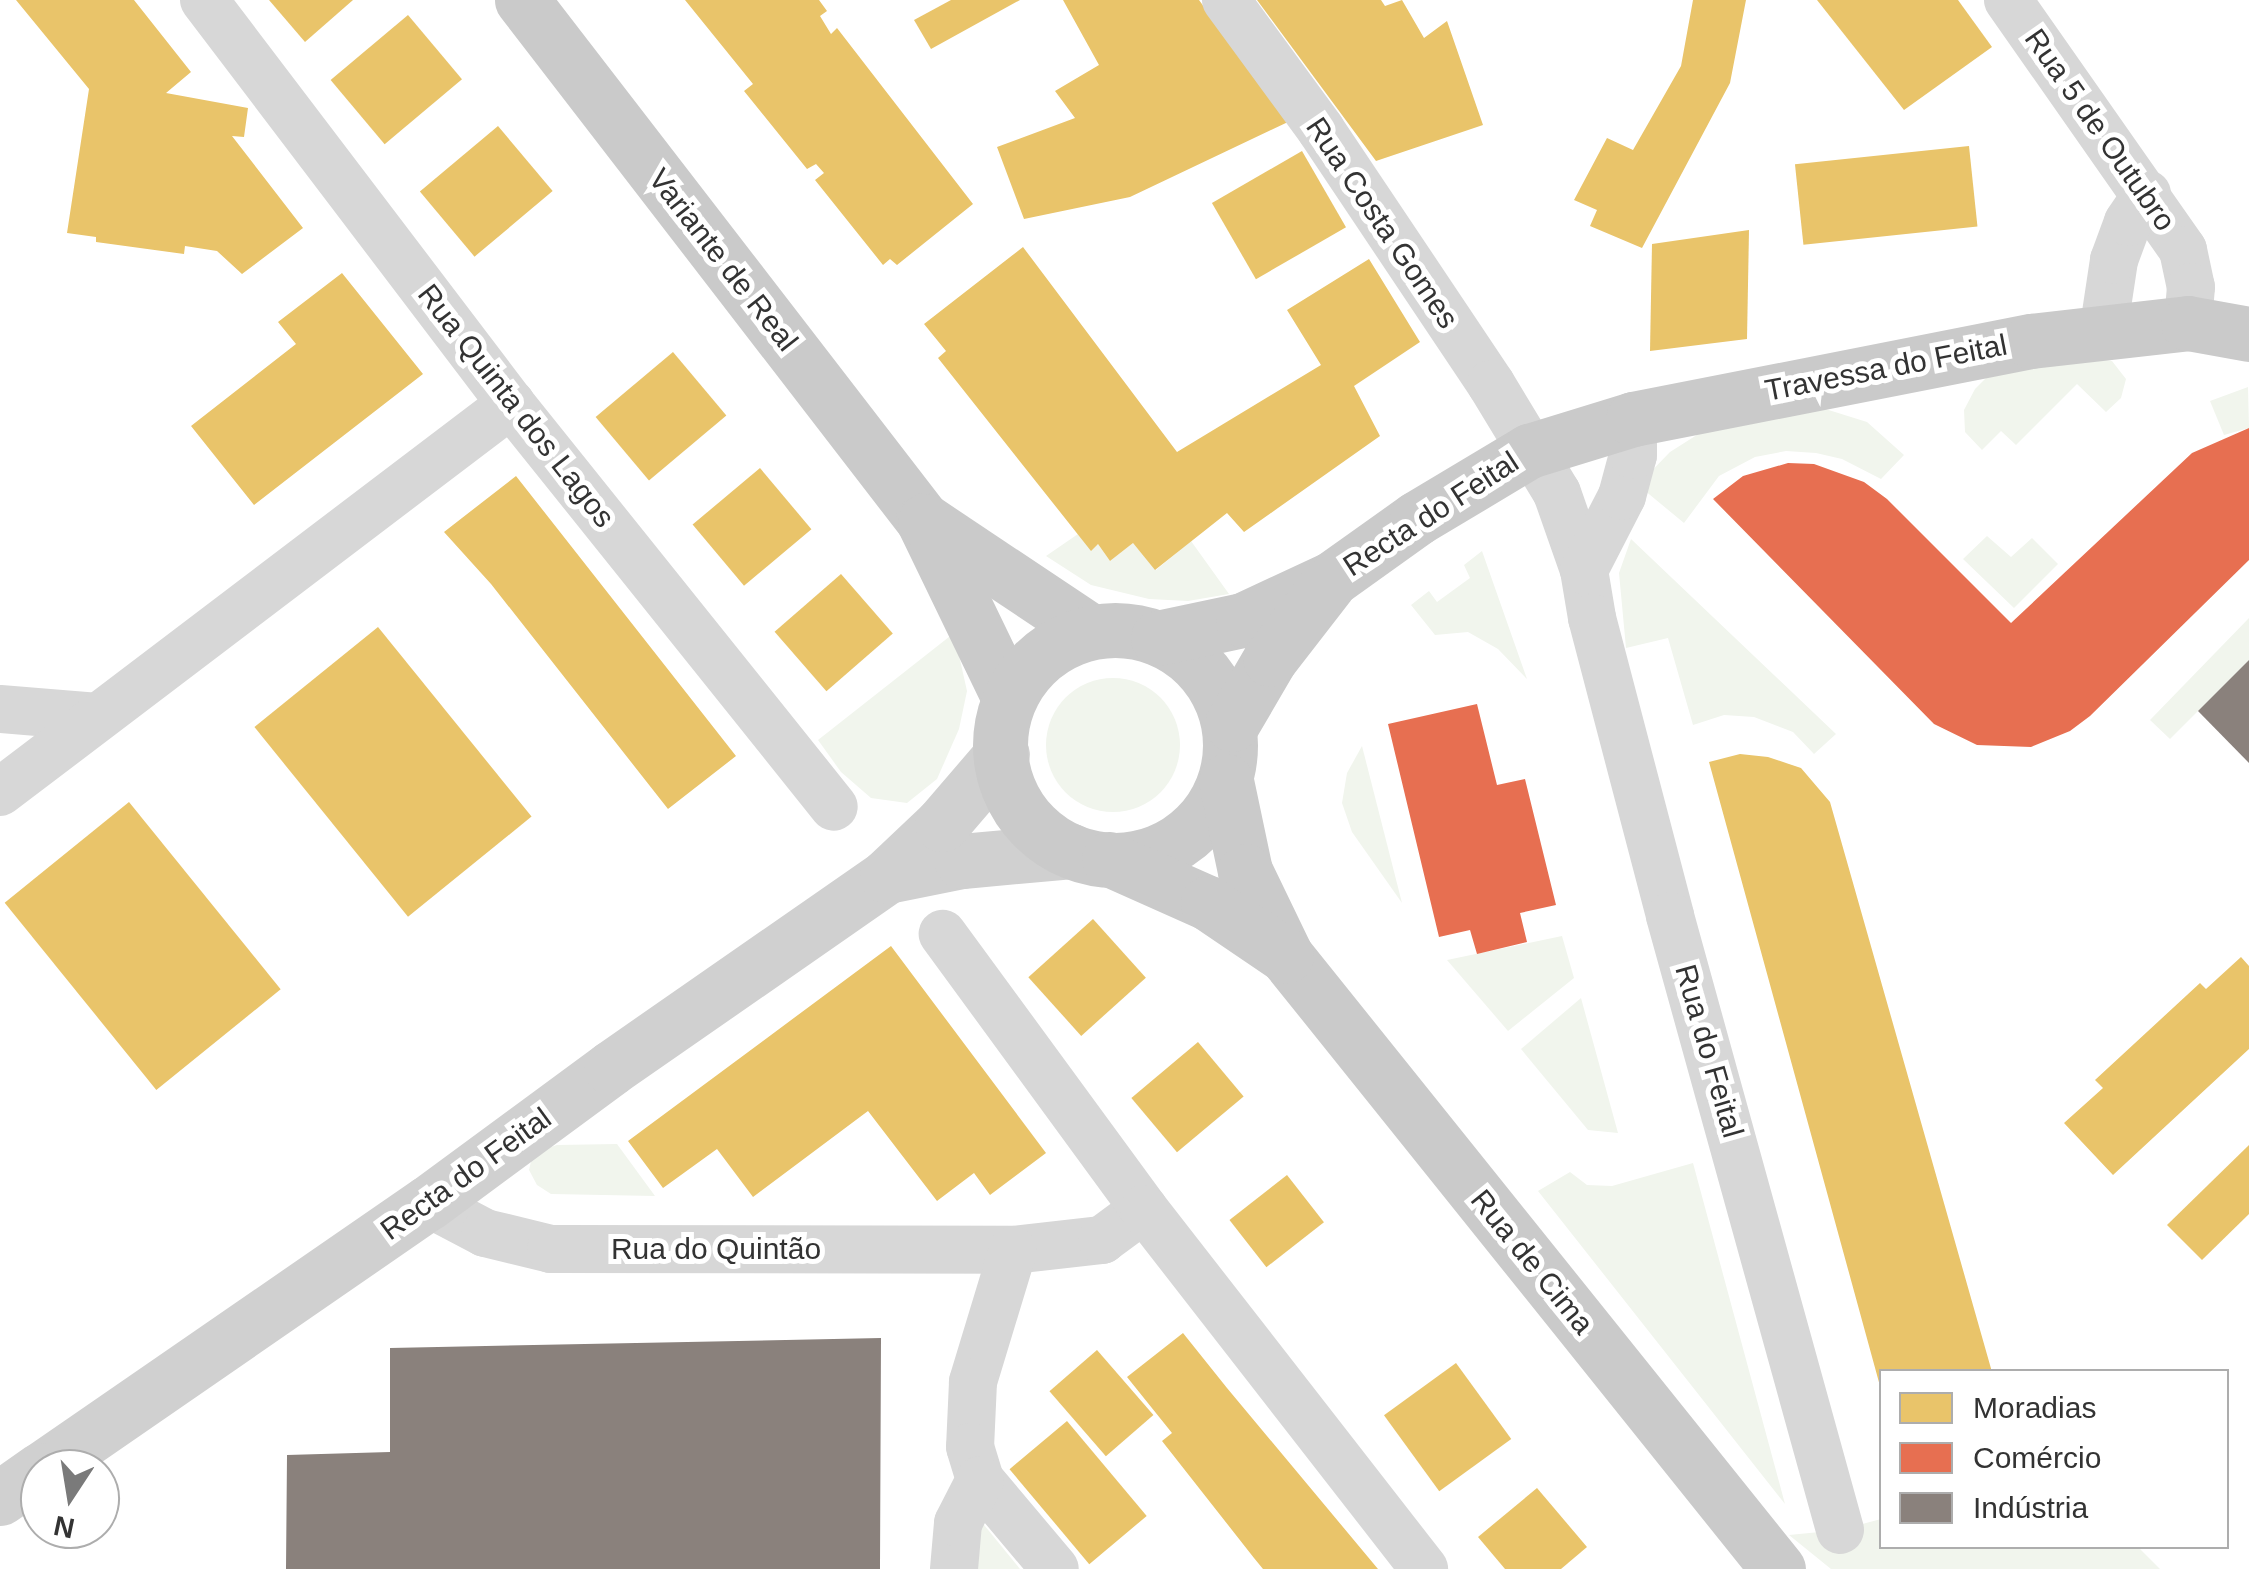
<!DOCTYPE html>
<html>
<head>
<meta charset="utf-8">
<style>
	body { margin:0 }
	#map { position:relative; width:2249px; height:1569px; overflow:hidden; background:#fff; font-family:Arial,sans-serif }
	div>[style] { position:absolute }
	.green>* { inset:0; background:#f1f5ed }
	.round { border-radius:50% }
	.homes>* { inset:0; background:#e9c46a; transform-origin:0 0 }
	.shops>* { inset:0; background:#e76f51 }
	.industry>* { inset:0; background:#8a817c }
	.street>* { height:48px; margin:-24px; padding:0 24px; transform-origin:24px; border-radius:24px; background:#d7d7d7 }
	.secondary>* { height:55px; margin:-27.5px; padding:0 27.5px; transform-origin:27.5px; border-radius:27.5px; background:#d0d0d0 }
	.primary>* { height:55px; margin:-27.5px; padding:0 27.5px; transform-origin:27.5px; border-radius:27.5px; background:#cacaca }
	.primary>.ring { margin:-27.5px; padding:0; box-sizing:content-box; background:none; border:55px solid #cacaca; border-radius:50% }
	span { translate:-50% -50%; white-space:nowrap; text-align:center; line-height:1.15; -webkit-text-stroke:10px #fff; paint-order:stroke }
	.street-label { font-size:30px; color:#333 }
	.legend { position:absolute; left:1879px; top:1369px; width:350px; height:180px; box-sizing:border-box; background:#fff; border:2px solid #adadad; margin:0; padding:12px 18px; list-style:none; font-size:30px; color:#333 }
	.legend li { display:flex; align-items:center; gap:20px; height:50px }
	.legend b { width:50px; border:2px solid #adadad }
	.north { position:absolute; left:20px; top:1449px; width:100px; height:100px; box-sizing:border-box; background:#fff; border:2px solid #adadad; border-radius:50%; rotate:192deg; font-size:28px; font-weight:700; line-height:40px; text-align:center; color:#333 }
	.north::after { content:''; display:block; margin:auto; width:35px; height:45px; background:#7a7a7a; clip-path:polygon(50% 0,100% 100%,50% 72%,0 100%) }
</style>
</head>
<body>
<div id="map">
	<div class="green">
		<i style="clip-path:polygon(2091px 358px,2112px 361px,2126px 379px,2121px 398px,2106px 412px,2077px 384px,2016px 445px,2001px 431px,1982px 450px,1965px 432px,1964px 410px,1975px 389px,1991px 373px)"></i>
		<i style="clip-path:polygon(2248px 387px,2249px 428px,2224px 435px,2210px 401px)"></i>
		<i style="clip-path:polygon(1819px 407px,1867px 422px,1904px 455px,1881px 479px,1842px 459px,1816px 453px,1786px 451px,1755px 457px,1719px 476px,1684px 523px,1638px 485px,1670px 452px,1711px 426px)"></i>
		<i style="clip-path:polygon(1078px 534px,1098px 544px,1110px 561px,1133px 543px,1156px 570px,1191px 541px,1229px 594px,1188px 601px,1149px 599px,1091px 585px,1046px 556px)"></i>
		<i style="clip-path:polygon(1987px 536px,2011px 557px,2032px 538px,2058px 564px,2014px 608px,1963px 559px)"></i>
		<i style="clip-path:polygon(1631px 539px,1836px 734px,1814px 754px,1793px 732px,1754px 717px,1724px 715px,1693px 725px,1668px 638px,1626px 648px,1619px 573px)"></i>
		<i style="clip-path:polygon(1482px 551px,1527px 679px,1498px 649px,1468px 632px,1435px 635px,1411px 605px,1429px 591px,1437px 602px,1470px 578px,1464px 565px)"></i>
		<i style="clip-path:polygon(2249px 618px,2249px 660px,2170px 739px,2150px 720px)"></i>
		<i style="clip-path:polygon(954px 633px,967px 691px,959px 729px,937px 779px,907px 803px,871px 798px,841px 772px,818px 740px)"></i>
		<i class="round" style="left:1046px;top:678px;width:134px;height:134px"></i>
		<i style="clip-path:polygon(1362px 746px,1402px 903px,1352px 832px,1342px 803px,1347px 773px)"></i>
		<i style="clip-path:polygon(1562px 936px,1574px 978px,1508px 1031px,1447px 960px)"></i>
		<i style="clip-path:polygon(1581px 998px,1618px 1133px,1588px 1130px,1521px 1049px)"></i>
		<i style="clip-path:polygon(617px 1144px,655px 1196px,551px 1194px,537px 1185px,529px 1170px,533px 1153px,557px 1145px)"></i>
		<i style="clip-path:polygon(1693px 1163px,1785px 1504px,1538px 1191px,1570px 1172px,1587px 1185px,1612px 1186px)"></i>
		<i style="clip-path:polygon(1881px 1519px,1882px 1546px,2138px 1547px,2160px 1569px,1831px 1569px,1789px 1535px,1840px 1530px)"></i>
		<i style="clip-path:polygon(980px 1520px,1020px 1569px,969px 1569px)"></i>
	</div>
	<div class="homes">
		<i style="clip-path:polygon(16px 0,134px 0,191px 72px,166px 93px,248px 108px,244px 137px,232px 136px,303px 228px,242px 274px,217px 251px,185px 246px,184px 254px,96px 242px,96px 237px,67px 233px,89px 89px)"></i>
		<i style="clip-path:polygon(269px 0,353px 0,305px 42px)"></i>
		<i style="clip-path:polygon(685px 0,819px 0,827px 11px,820px 16px,831px 34px,837px 28px,973px 204px,897px 265px,890px 259px,883px 265px,815px 180px,824px 173px,816px 164px,807px 169px,744px 91px,753px 84px)"></i>
		<i style="clip-path:polygon(951px 0,1020px 0,931px 49px,914px 20px)"></i>
		<i style="clip-path:polygon(1063px 0,1199px 0,1288px 122px,1130px 197px,1024px 219px,997px 147px,1075px 118px,1055px 91px,1099px 65px)"></i>
		<i style="clip-path:polygon(1257px 0,1381px 0,1385px 6px,1402px 0,1424px 38px,1447px 21px,1483px 125px,1376px 161px)"></i>
		<i style="clip-path:polygon(1693px 0,1746px 0,1730px 83px,1642px 248px,1590px 226px,1597px 210px,1574px 200px,1607px 138px,1633px 150px,1681px 66px)"></i>
		<i style="clip-path:polygon(1817px 0,1958px 0,1992px 47px,1904px 110px)"></i>
		<i style="left:408px;top:15px;width:84px;height:101px;rotate:50deg"></i>
		<i style="left:498px;top:126px;width:85px;height:102px;rotate:50deg"></i>
		<i style="left:1969px;top:146px;width:81px;height:175px;rotate:84deg"></i>
		<i style="left:1302px;top:151px;width:88px;height:104px;rotate:60deg"></i>
		<i style="clip-path:polygon(1749px 230px,1747px 339px,1650px 351px,1652px 244px)"></i>
		<i style="clip-path:polygon(1023px 247px,1177px 452px,1321px 365px,1287px 310px,1369px 259px,1420px 342px,1354px 386px,1380px 436px,1244px 532px,1227px 513px,1155px 570px,1133px 543px,1110px 561px,1098px 544px,1091px 551px,938px 358px,946px 351px,924px 324px)"></i>
		<i style="clip-path:polygon(342px 273px,423px 374px,254px 505px,191px 426px,296px 344px,278px 322px)"></i>
		<i style="left:673px;top:352px;width:83px;height:101px;rotate:50deg"></i>
		<i style="left:760px;top:468px;width:80px;height:88px;rotate:50deg"></i>
		<i style="clip-path:polygon(516px 476px,736px 756px,668px 809px,491px 584px,444px 532px)"></i>
		<i style="left:841px;top:574px;width:79px;height:88px;rotate:49deg"></i>
		<i style="left:378px;top:627px;width:244px;height:159px;rotate:51deg"></i>
		<i style="clip-path:polygon(1740px 754px,1768px 757px,1801px 768px,1830px 802px,1992px 1372px,1882px 1372px,1880px 1386px,1709px 762px)"></i>
		<i style="left:129px;top:802px;width:241px;height:160px;rotate:51deg"></i>
		<i style="left:1093px;top:919px;width:79px;height:87px;rotate:48deg"></i>
		<i style="clip-path:polygon(891px 946px,1046px 1153px,990px 1195px,974px 1173px,937px 1201px,868px 1111px,753px 1197px,717px 1149px,663px 1188px,628px 1141px)"></i>
		<i style="clip-path:polygon(2241px 957px,2249px 966px,2249px 1049px,2113px 1175px,2064px 1123px,2103px 1088px,2095px 1080px,2200px 983px,2206px 989px)"></i>
		<i style="left:1198px;top:1042px;width:71px;height:87px;rotate:50deg"></i>
		<i style="clip-path:polygon(2249px 1145px,2249px 1214px,2202px 1260px,2167px 1225px)"></i>
		<i style="left:1287px;top:1175px;width:60px;height:73px;rotate:52deg"></i>
		<i style="clip-path:polygon(1183px 1333px,1227px 1388px,1378px 1569px,1263px 1569px,1254px 1558px,1162px 1441px,1172px 1433px,1127px 1377px)"></i>
		<i style="left:1097px;top:1350px;width:86px;height:63px;rotate:49deg"></i>
		<i style="left:1456px;top:1363px;width:94px;height:89px;rotate:54deg"></i>
		<i style="left:1067px;top:1421px;width:124px;height:75px;rotate:50deg"></i>
		<i style="clip-path:polygon(1537px 1488px,1587px 1547px,1561px 1569px,1505px 1569px,1478px 1537px)"></i>
	</div>
	<div class="shops">
		<i style="clip-path:polygon(2249px 428px,2249px 560px,2090px 716px,2070px 731px,2031px 747px,1977px 745px,1934px 724px,1713px 499px,1743px 476px,1788px 463px,1814px 464px,1864px 482px,1887px 499px,2011px 623px,2192px 453px)"></i>
		<i style="clip-path:polygon(1477px 704px,1497px 785px,1525px 779px,1556px 905px,1520px 913px,1527px 942px,1477px 954px,1470px 930px,1439px 937px,1388px 724px)"></i>
	</div>
	<div class="industry">
		<i style="clip-path:polygon(2249px 660px,2249px 763px,2198px 711px)"></i>
		<i style="clip-path:polygon(881px 1338px,880px 1569px,286px 1569px,287px 1455px,390px 1452px,390px 1348px)"></i>
	</div>
	<div class="street">
		<i style="left:204px;top:0;width:507px;rotate:52.77deg"></i>
		<i style="left:511px;top:404px;width:516px;rotate:51.29deg"></i>
		<i style="left:1226px;top:0;width:161px;rotate:53.8deg"></i>
		<i style="left:1321px;top:130px;width:306px;rotate:56.2deg"></i>
		<i style="left:1491px;top:384px;width:127px;rotate:58.8deg"></i>
		<i style="left:1557px;top:493px;width:82px;rotate:70.7deg"></i>
		<i style="left:1584px;top:570px;width:49px;rotate:80.5deg"></i>
		<i style="left:1592px;top:618px;width:308px;rotate:75.3deg"></i>
		<i style="left:1670px;top:916px;width:637px;rotate:74.52deg"></i>
		<i style="left:2008px;top:0;width:305px;rotate:55deg"></i>
		<i style="left:2183px;top:250px;width:38px;rotate:78deg"></i>
		<i style="left:2191px;top:287px;width:36px;rotate:95deg"></i>
		<i style="left:2103px;top:333px;width:74px;rotate:-81.4deg"></i>
		<i style="left:2114px;top:260px;width:40px;rotate:-69.8deg"></i>
		<i style="left:2128px;top:222px;width:34px;rotate:-56deg"></i>
		<i style="left:1584px;top:570px;width:83px;rotate:-62.8deg"></i>
		<i style="left:1622px;top:496px;width:42px;rotate:-75deg"></i>
		<i style="left:1633px;top:455px;width:36px;rotate:-90deg"></i>
		<i style="left:0;top:709px;width:98px;rotate:4.7deg"></i>
		<i style="left:0;top:792px;width:642px;rotate:-37.21deg"></i>
		<i style="left:428px;top:1203px;width:64px;rotate:27.8deg"></i>
		<i style="left:485px;top:1233px;width:68px;rotate:13.6deg"></i>
		<i style="left:551px;top:1249px;width:462px;rotate:0.1deg"></i>
		<i style="left:1013px;top:1250px;width:90px;rotate:-6.4deg"></i>
		<i style="left:1102px;top:1240px;width:52px;rotate:-36.4deg"></i>
		<i style="left:1144px;top:1209px;width:341px;rotate:-126.2deg"></i>
		<i style="left:1144px;top:1209px;width:456px;rotate:52.1deg"></i>
		<i style="left:1013px;top:1250px;width:138px;rotate:106.9deg"></i>
		<i style="left:973px;top:1382px;width:65px;rotate:92.6deg"></i>
		<i style="left:970px;top:1447px;width:34px;rotate:73deg"></i>
		<i style="left:980px;top:1480px;width:116px;rotate:49.9deg"></i>
		<i style="left:954px;top:1569px;width:46px;rotate:-85deg"></i>
		<i style="left:958px;top:1523px;width:48px;rotate:-62.9deg"></i>
	</div>
	<div class="secondary">
		<i style="left:887px;top:876px;width:76px;rotate:-11.3deg"></i>
		<i style="left:962px;top:861px;width:110px;rotate:-5.2deg"></i>
		<i style="left:42px;top:1469px;width:469px;rotate:-34.6deg"></i>
		<i style="left:428px;top:1203px;width:227px;rotate:-36.4deg"></i>
		<i style="left:611px;top:1068px;width:336px;rotate:-34.8deg"></i>
		<i style="left:887px;top:876px;width:76px;rotate:-43.4deg"></i>
		<i style="left:942px;top:824px;width:92px;rotate:-49.4deg"></i>
		<i style="left:0;top:1498px;width:49px;rotate:-35deg"></i>
	</div>
	<div class="primary">
		<i style="left:522px;top:0;width:657px;rotate:52.36deg"></i>
		<i style="left:923px;top:520px;width:198px;rotate:64.2deg"></i>
		<i style="left:925px;top:521px;width:198px;rotate:33.7deg"></i>
		<i class="ring" style="left:1000px;top:630px;width:175px;height:175px"></i>
		<i style="left:1158px;top:638px;width:87px;rotate:-12deg"></i>
		<i style="left:1243px;top:620px;width:99px;rotate:-25deg"></i>
		<i style="left:1333px;top:578px;width:103px;rotate:-35.5deg"></i>
		<i style="left:1417px;top:518px;width:131px;rotate:-30.9deg"></i>
		<i style="left:1529px;top:451px;width:109px;rotate:-17.1deg"></i>
		<i style="left:1633px;top:419px;width:406px;rotate:-11.1deg"></i>
		<i style="left:2031px;top:341px;width:158px;rotate:-6.5deg"></i>
		<i style="left:2188px;top:323px;width:62px;rotate:10.2deg"></i>
		<i style="left:1232px;top:724px;width:75px;rotate:-59.7deg"></i>
		<i style="left:1270px;top:659px;width:95px;rotate:-52.3deg"></i>
		<i style="left:1226px;top:781px;width:92px;rotate:78.1deg"></i>
		<i style="left:1245px;top:871px;width:94px;rotate:64.2deg"></i>
		<i style="left:1286px;top:956px;width:786px;rotate:51.25deg"></i>
		<i style="left:1109px;top:859px;width:108px;rotate:24deg"></i>
		<i style="left:1208px;top:903px;width:94px;rotate:34.2deg"></i>
	</div>
	<div class="street-label">
		<span style="left:2100px;top:130px;rotate:55deg">Rua 5 de Outubro</span>
		<span style="left:1382px;top:223px;rotate:56deg">Rua Costa Gomes</span>
		<span style="left:723px;top:260px;rotate:52deg">Variante de Real</span>
		<span style="left:1886px;top:368px;rotate:-11deg">Travessa do Feital</span>
		<span style="left:516px;top:406px;rotate:52deg">Rua Quinta dos Lagos</span>
		<span style="left:1431px;top:514px;rotate:-33deg">Recta do Feital</span>
		<span style="left:1709px;top:1051px;rotate:74deg">Rua do Feital</span>
		<span style="left:466px;top:1174px;rotate:-36deg">Recta do Feital</span>
		<span style="left:716px;top:1249px">Rua do Quintão</span>
		<span style="left:1532px;top:1262px;rotate:51deg">Rua de Cima</span>
	</div>
	<ul class="legend">
	<li><b style="height:28px;background:#e9c46a"></b>Moradias</li>
	<li><b style="height:28px;background:#e76f51"></b>Comércio</li>
	<li><b style="height:28px;background:#8a817c"></b>Indústria</li>
	</ul>
	<div class="north">N</div>
</div>
</body>
</html>
